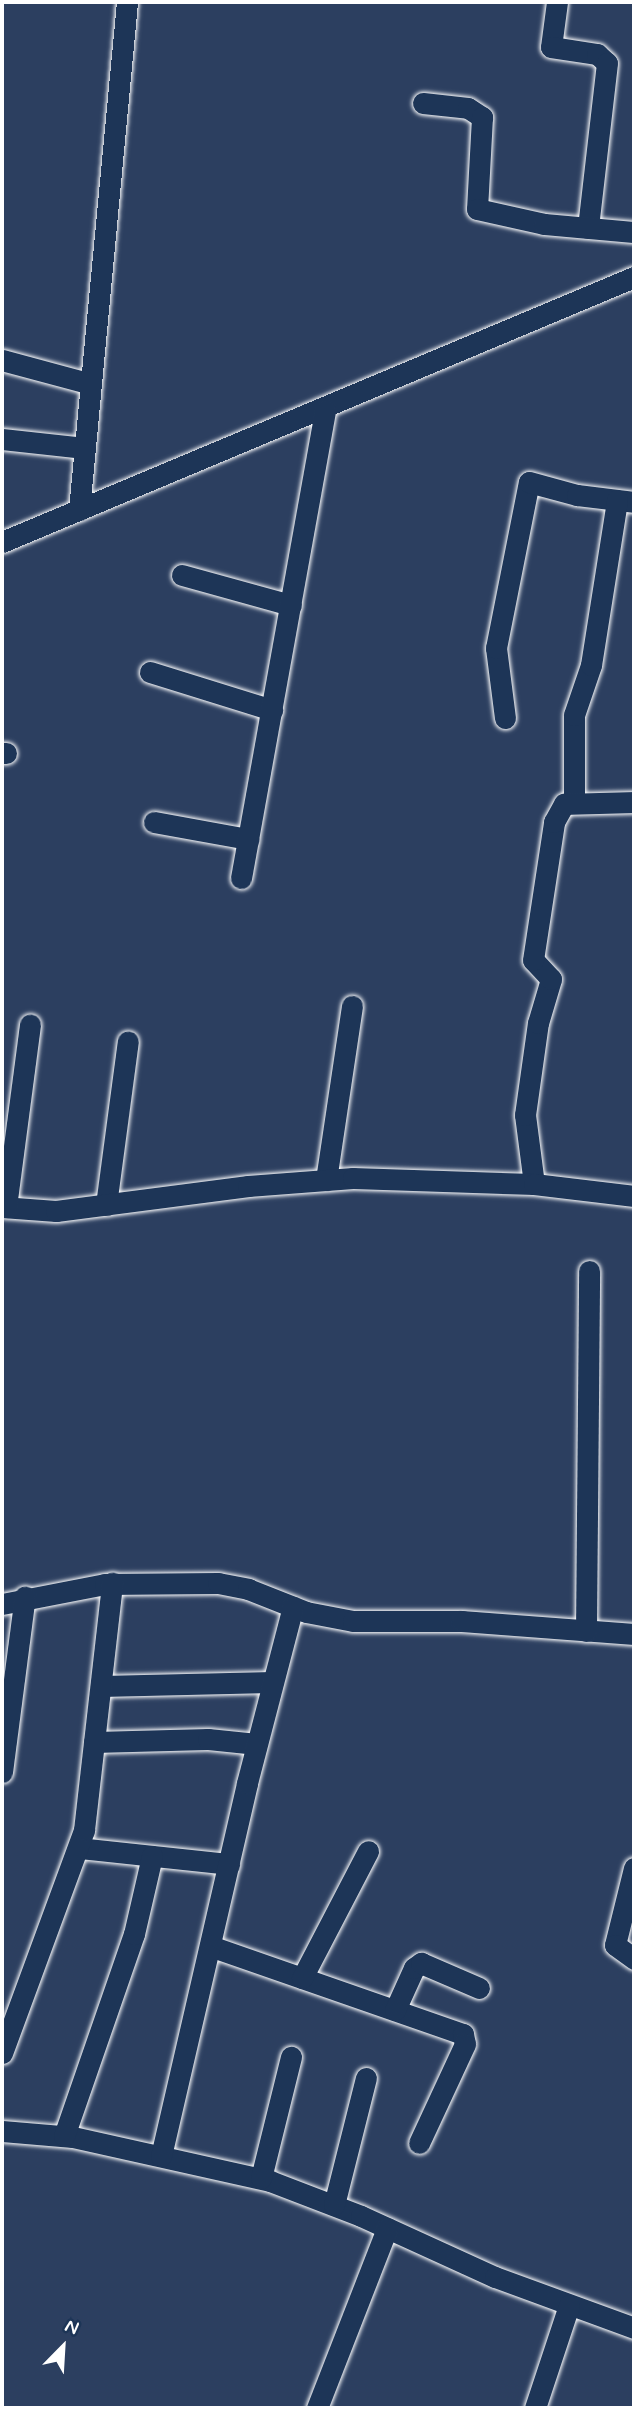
<!DOCTYPE html>
<html>
<head>
<meta charset="utf-8">
<style>
	body { margin:0 }
	#map { position:relative; width:636px; height:2410px; overflow:hidden; background:#2c3f60; font-family:Mynerve,sans-serif }
	div>[style] { position:absolute }
	.roads { filter:drop-shadow(0 0 2px #fff) drop-shadow(0 0 2px #fff) }
	.minor>* { height:21px; margin:-10.5px; padding:0 10.5px; transform-origin:10.5px; border-radius:10.5px; background:#1d3557 }
	span { translate:-50% -50%; white-space:nowrap; text-align:center; line-height:1.15; -webkit-text-stroke:6px #1d3557; paint-order:stroke }
	.frame { position:absolute; inset:0; border:4px solid #fff; pointer-events:none }
	.north { position:absolute; left:28px; top:2312px; width:70px; height:70px; -webkit-text-stroke:5px #1d3557; paint-order:stroke; rotate:24deg; font-size:19px; font-weight:700; line-height:28px; text-align:center; color:#fff }
	.north::after { content:''; display:block; margin:auto; width:24px; height:32px; background:#fff; clip-path:polygon(50% 0,100% 100%,50% 72%,0 100%) }
</style>
</head>
<body>
<div id="map">
	<div class="roads">
		<div class="minor">
			<i style="left:557px;top:2px;width:45px;rotate:97.6deg"></i>
			<i style="left:551px;top:47px;width:47px;rotate:8.7deg"></i>
			<i style="left:597px;top:54px;width:13px;rotate:42deg"></i>
			<i style="left:607px;top:63px;width:166px;rotate:96.6deg"></i>
			<i style="left:423px;top:103px;width:45px;rotate:6.3deg"></i>
			<i style="left:468px;top:108px;width:17px;rotate:33deg"></i>
			<i style="left:482px;top:117px;width:92px;rotate:93.1deg"></i>
			<i style="left:477px;top:209px;width:69px;rotate:12.6deg"></i>
			<i style="left:544px;top:224px;width:90px;rotate:5.1deg"></i>
			<i style="left:2px;top:360px;width:92px;rotate:15.1deg"></i>
			<i style="left:2px;top:439px;width:83px;rotate:6.2deg"></i>
			<i style="left:79px;top:510px;width:510px;rotate:-84.6deg"></i>
			<i style="left:2px;top:542px;width:685px;rotate:-22.75deg"></i>
			<i style="left:182px;top:575px;width:113px;rotate:15.4deg"></i>
			<i style="left:150px;top:672px;width:128px;rotate:17.3deg"></i>
			<i style="left:505px;top:718px;width:71px;rotate:-97.3deg"></i>
			<i style="left:496px;top:648px;width:169px;rotate:-78.8deg"></i>
			<i style="left:529px;top:482px;width:50px;rotate:15.2deg"></i>
			<i style="left:577px;top:495px;width:57px;rotate:7deg"></i>
			<i style="left:2px;top:753px;width:4px"></i>
			<i style="left:574px;top:802px;width:87px;rotate:-90deg"></i>
			<i style="left:574px;top:715px;width:53px;rotate:-71.2deg"></i>
			<i style="left:591px;top:665px;width:167px;rotate:-81deg"></i>
			<i style="left:154px;top:822px;width:96px;rotate:10.3deg"></i>
			<i style="left:241px;top:878px;width:475px;rotate:-79.8deg"></i>
			<i style="left:326px;top:1180px;width:176px;rotate:-81.5deg"></i>
			<i style="left:534px;top:1184px;width:70px;rotate:-97.4deg"></i>
			<i style="left:525px;top:1115px;width:93px;rotate:-82deg"></i>
			<i style="left:538px;top:1023px;width:46px;rotate:-73.5deg"></i>
			<i style="left:551px;top:979px;width:26px;rotate:-133deg"></i>
			<i style="left:533px;top:960px;width:140px;rotate:-81.3deg"></i>
			<i style="left:554px;top:822px;width:21px;rotate:-61deg"></i>
			<i style="left:564px;top:804px;width:70px;rotate:-1.6deg"></i>
			<i style="left:106px;top:1205px;width:165px;rotate:-82.4deg"></i>
			<i style="left:2px;top:1207px;width:54px;rotate:4.2deg"></i>
			<i style="left:56px;top:1211px;width:194px;rotate:-7.4deg"></i>
			<i style="left:248px;top:1186px;width:105px;rotate:-4.4deg"></i>
			<i style="left:353px;top:1178px;width:181px;rotate:1.9deg"></i>
			<i style="left:534px;top:1184px;width:101px;rotate:6.8deg"></i>
			<i style="left:6px;top:1207px;width:184px;rotate:-82.5deg"></i>
			<i style="left:2px;top:1604px;width:105px;rotate:-11deg"></i>
			<i style="left:105px;top:1584px;width:113px;rotate:-0.5deg"></i>
			<i style="left:218px;top:1583px;width:31px;rotate:11deg"></i>
			<i style="left:248px;top:1589px;width:62px;rotate:21.6deg"></i>
			<i style="left:306px;top:1612px;width:48px;rotate:10.8deg"></i>
			<i style="left:353px;top:1621px;width:109px"></i>
			<i style="left:462px;top:1621px;width:172px;rotate:4.3deg"></i>
			<i style="left:586px;top:1631px;width:360px;rotate:-89.5deg"></i>
			<i style="left:101px;top:1686px;width:171px;rotate:-1.3deg"></i>
			<i style="left:94px;top:1742px;width:114px;rotate:-1.5deg"></i>
			<i style="left:208px;top:1739px;width:49px;rotate:5.8deg"></i>
			<i style="left:2px;top:1772px;width:177px;rotate:-82.6deg"></i>
			<i style="left:79px;top:1848px;width:151px;rotate:6.1deg"></i>
			<i style="left:634px;top:1868px;width:79px;rotate:103.9deg"></i>
			<i style="left:615px;top:1945px;width:24px;rotate:36deg"></i>
			<i style="left:210px;top:1946px;width:268px;rotate:19.2deg"></i>
			<i style="left:463px;top:2034px;width:10px;rotate:79deg"></i>
			<i style="left:465px;top:2044px;width:109px;rotate:114.9deg"></i>
			<i style="left:302px;top:1978px;width:143px;rotate:-62.5deg"></i>
			<i style="left:395px;top:2010px;width:46px;rotate:-65.7deg"></i>
			<i style="left:414px;top:1968px;width:9px;rotate:-36deg"></i>
			<i style="left:421px;top:1963px;width:63px;rotate:23.3deg"></i>
			<i style="left:2px;top:2053px;width:238px;rotate:-69.8deg"></i>
			<i style="left:84px;top:1830px;width:249px;rotate:-83.5deg"></i>
			<i style="left:2px;top:2131px;width:71px;rotate:4.8deg"></i>
			<i style="left:73px;top:2137px;width:202px;rotate:12.6deg"></i>
			<i style="left:270px;top:2181px;width:97px;rotate:21deg"></i>
			<i style="left:361px;top:2216px;width:147px;rotate:24.5deg"></i>
			<i style="left:495px;top:2277px;width:148px;rotate:20.1deg"></i>
			<i style="left:64px;top:2136px;width:214px;rotate:-70.9deg"></i>
			<i style="left:134px;top:1934px;width:80px;rotate:-77deg"></i>
			<i style="left:161px;top:2156px;width:383px;rotate:-77deg"></i>
			<i style="left:247px;top:1783px;width:182px;rotate:-75.4deg"></i>
			<i style="left:261px;top:2178px;width:125px;rotate:-76.1deg"></i>
			<i style="left:334px;top:2205px;width:131px;rotate:-75.9deg"></i>
			<i style="left:317px;top:2408px;width:193px;rotate:-68.7deg"></i>
			<i style="left:535px;top:2408px;width:108px;rotate:-71.7deg"></i>
		</div>
	</div>
	<div class="frame"></div>
	<div class="north">N</div>
</div>
</body>
</html>
